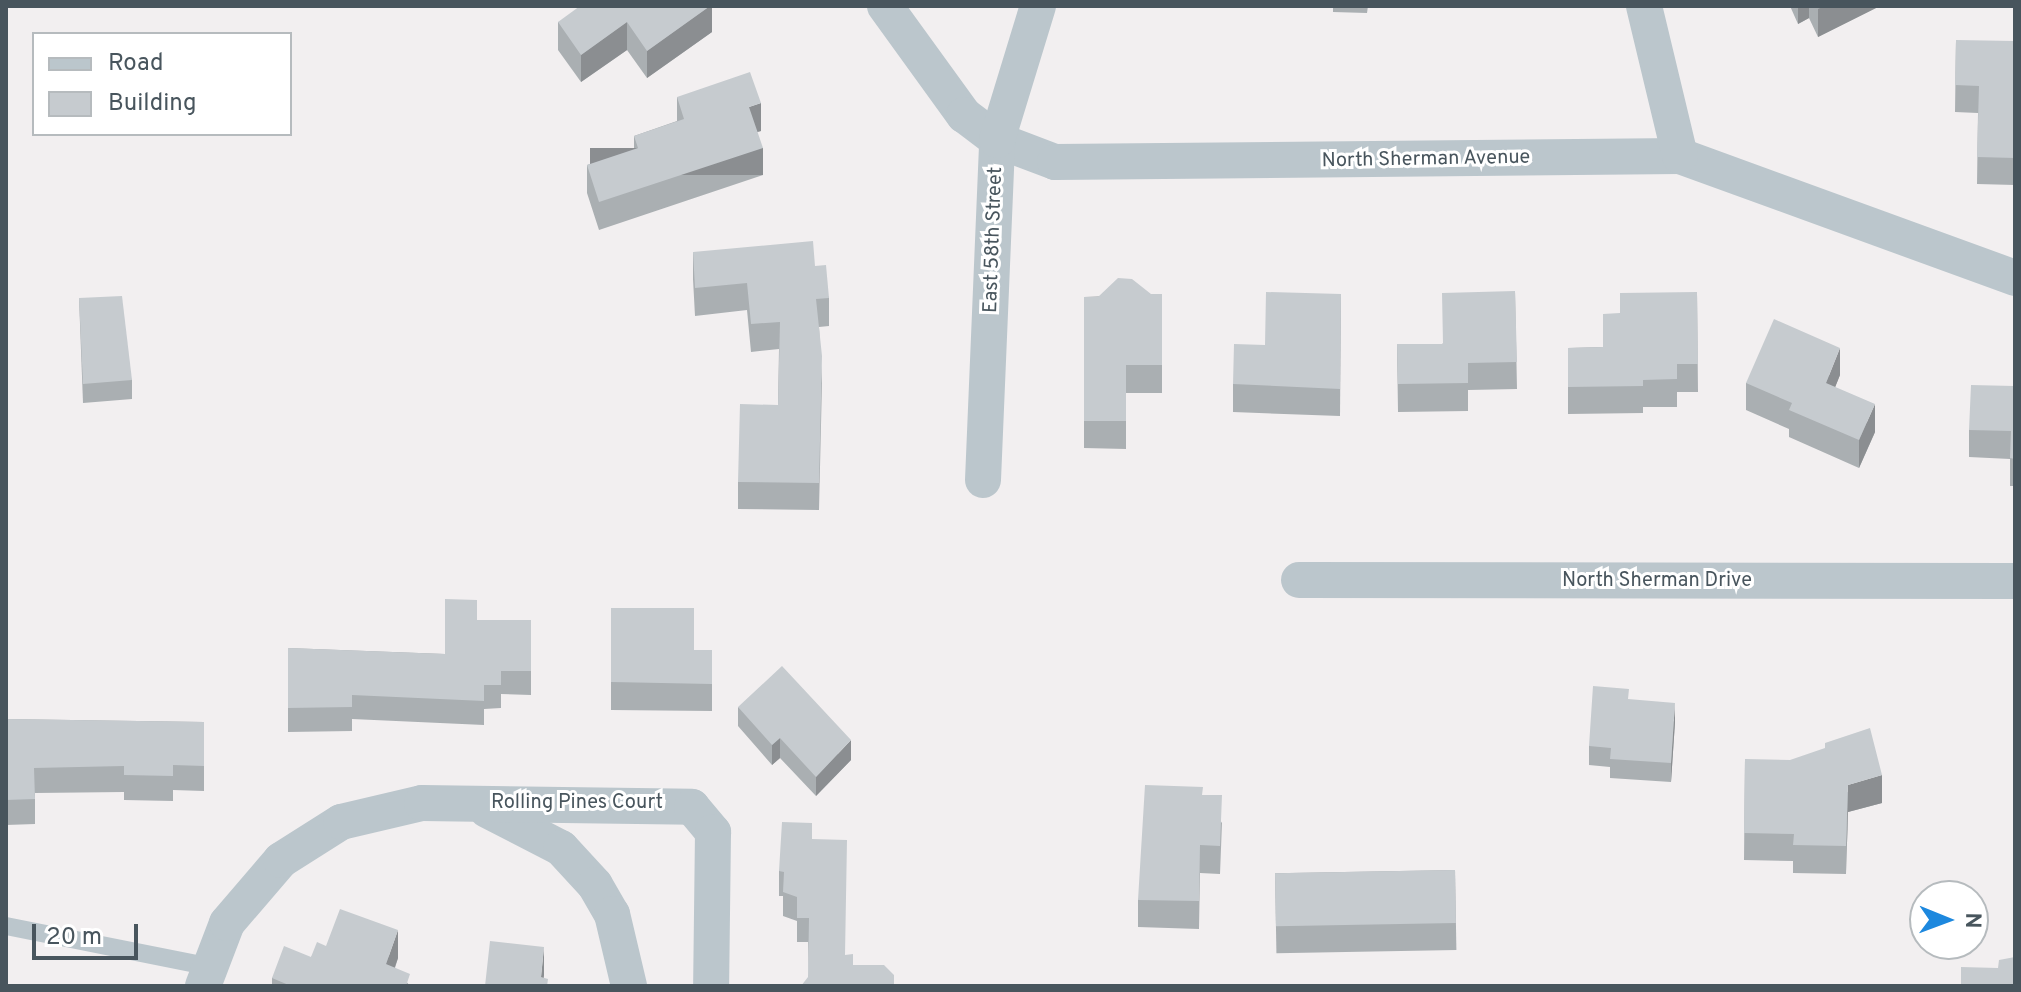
<!DOCTYPE html>
<html>
<head>
<meta charset="utf-8">
<style>
	body { margin:0 }
	#map { position:relative; width:2021px; height:992px; overflow:hidden; background:#f2eff0; font-family:Overpass,sans-serif }
	div>[style] { position:absolute }
	.lane>* { height:18px; margin:-9px; padding:0 9px; transform-origin:9px; border-radius:9px; background:#bbc6cc }
	.street>* { height:36px; margin:-18px; padding:0 18px; transform-origin:18px; border-radius:18px; background:#bbc6cc }
	.wall>* { inset:0; background:#aaafb2; transform-origin:0 0 }
	.shaded-wall>* { inset:0; background:#8b8e91; transform-origin:0 0 }
	.building>* { inset:0; background:#c6cbcf; transform-origin:0 0 }
	span { translate:-50% -50%; white-space:nowrap; text-align:center; line-height:1.15; -webkit-text-stroke:6px #fff; paint-order:stroke }
	.street-label { font-size:20px; color:#48555d }
	.frame { position:absolute; inset:0; border:8px solid #48555d; pointer-events:none }
	.legend { position:absolute; left:32px; top:32px; width:260px; height:104px; box-sizing:border-box; background:#fff; border:2px solid #b6bbbe; margin:0; padding:10px 14px; list-style:none; font-size:24px; color:#48555d }
	.legend li { display:flex; align-items:center; gap:16px; height:40px }
	.legend b { width:40px; border:2px solid #b6bbbe }
	.north { position:absolute; left:1909px; top:880px; width:80px; height:80px; box-sizing:border-box; background:#fff; border:2px solid #b6bbbe; border-radius:50%; rotate:91deg; font-size:22px; font-weight:700; line-height:32px; text-align:center; color:#48555d }
	.north::after { content:''; display:block; margin:auto; width:28px; height:36px; background:#1d88de; clip-path:polygon(50% 0,100% 100%,50% 72%,0 100%) }
	.scale { position:absolute; left:32px; top:924px; width:106px; height:36px; box-sizing:border-box; border:4px solid #48555d; border-top:0; padding-left:10px; font-size:24px; line-height:28px; white-space:nowrap; color:#48555d; -webkit-text-stroke:6px #fff; paint-order:stroke }
</style>
</head>
<body>
<div id="map">
	<div class="lane">
		<i style="left:6px;top:926px;width:205px;rotate:11.3deg"></i>
	</div>
	<div class="street">
		<i style="left:885px;top:6px;width:135px;rotate:54.1deg"></i>
		<i style="left:964px;top:115px;width:41px;rotate:37.1deg"></i>
		<i style="left:997px;top:140px;width:62px;rotate:20.8deg"></i>
		<i style="left:1055px;top:162px;width:625px;rotate:-0.55deg"></i>
		<i style="left:1680px;top:156px;width:357px;rotate:20deg"></i>
		<i style="left:1644px;top:6px;width:154px;rotate:76.5deg"></i>
		<i style="left:983px;top:480px;width:340px;rotate:-87.6deg"></i>
		<i style="left:997px;top:140px;width:140px;rotate:-73deg"></i>
		<i style="left:1299px;top:580px;width:716px;rotate:0.08deg"></i>
		<i style="left:487px;top:810px;width:83px;rotate:27.2deg"></i>
		<i style="left:561px;top:848px;width:50px;rotate:47.4deg"></i>
		<i style="left:595px;top:885px;width:34px;rotate:60deg"></i>
		<i style="left:612px;top:914px;width:74px;rotate:76.7deg"></i>
		<i style="left:203px;top:986px;width:67px;rotate:-69.1deg"></i>
		<i style="left:227px;top:923px;width:83px;rotate:-49.4deg"></i>
		<i style="left:281px;top:860px;width:71px;rotate:-32.3deg"></i>
		<i style="left:341px;top:822px;width:83px;rotate:-13.2deg"></i>
		<i style="left:422px;top:803px;width:270px;rotate:0.8deg"></i>
		<i style="left:692px;top:807px;width:33px;rotate:50deg"></i>
		<i style="left:713px;top:832px;width:154px;rotate:90.7deg"></i>
	</div>
	<div class="wall">
		<i style="clip-path:polygon(712px 6px,712px 32px,647px 78px,627px 50px,581px 82px,558px 50px,558px 22px)"></i>
		<i style="clip-path:polygon(1333px 6px,1368px 6px,1367px 13px,1333px 12px)"></i>
		<i style="clip-path:polygon(1790px 6px,1880px 6px,1818px 37px,1809px 18px,1798px 24px)"></i>
		<i style="clip-path:polygon(1956px 40px,2015px 80px,2015px 185px,1977px 184px,1978px 113px,1955px 112px)"></i>
		<i style="clip-path:polygon(677px 97px,761px 131px,757px 132px,763px 175px,599px 230px,587px 193px,587px 165px,634px 149px,634px 136px,677px 121px)"></i>
		<i style="clip-path:polygon(693px 252px,815px 266px,829px 298px,829px 326px,819px 327px,822px 383px,819px 510px,738px 509px,738px 482px,778px 405px,779px 349px,751px 352px,747px 310px,695px 316px,693px 279px)"></i>
		<i style="clip-path:polygon(1515px 291px,1517px 389px,1468px 390px,1468px 411px,1398px 412px,1397px 344px,1442px 344px)"></i>
		<i style="clip-path:polygon(1697px 292px,1698px 392px,1677px 392px,1677px 407px,1643px 407px,1643px 413px,1568px 414px,1568px 348px,1603px 347px,1620px 313px)"></i>
		<i style="clip-path:polygon(1151px 294px,1162px 294px,1162px 393px,1126px 393px,1126px 449px,1084px 448px,1084px 297px)"></i>
		<i style="clip-path:polygon(1341px 294px,1340px 416px,1233px 412px,1233px 384px,1265px 345px)"></i>
		<i style="clip-path:polygon(79px 298px,132px 380px,132px 399px,83px 403px)"></i>
		<i style="clip-path:polygon(1840px 375px,1835px 387px,1875px 432px,1859px 468px,1789px 437px,1789px 429px,1746px 410px,1746px 383px)"></i>
		<i style="clip-path:polygon(2015px 377px,2015px 486px,2010px 486px,2010px 459px,1969px 457px,1969px 430px,2014px 386px)"></i>
		<i style="clip-path:polygon(611px 608px,694px 650px,712px 650px,712px 711px,611px 710px)"></i>
		<i style="clip-path:polygon(477px 620px,531px 620px,531px 695px,501px 694px,501px 708px,484px 709px,484px 725px,352px 719px,352px 731px,288px 732px,288px 648px,445px 654px)"></i>
		<i style="clip-path:polygon(1629px 700px,1675px 722px,1671px 782px,1610px 778px,1610px 767px,1589px 765px,1589px 746px)"></i>
		<i style="clip-path:polygon(738px 707px,851px 760px,816px 796px,780px 758px,772px 765px,738px 726px)"></i>
		<i style="clip-path:polygon(6px 719px,204px 722px,204px 791px,173px 790px,173px 801px,124px 800px,124px 792px,35px 793px,35px 824px,6px 825px)"></i>
		<i style="clip-path:polygon(1745px 759px,1882px 803px,1848px 812px,1846px 874px,1793px 873px,1793px 861px,1744px 860px)"></i>
		<i style="clip-path:polygon(1202px 795px,1222px 823px,1220px 874px,1200px 873px,1199px 929px,1138px 927px,1138px 900px)"></i>
		<i style="clip-path:polygon(812px 823px,808px 977px,808px 942px,797px 942px,797px 921px,783px 916px,783px 896px,779px 896px,779px 871px)"></i>
		<i style="left:1455px;top:870px;width:80px;height:180px;rotate:89deg"></i>
		<i style="clip-path:polygon(326px 946px,398px 958px,395px 968px,410px 986px,272px 986px,272px 978px,311px 957px)"></i>
	</div>
	<div class="shaded-wall">
		<i style="clip-path:polygon(710px 6px,712px 6px,712px 32px,647px 78px,647px 51px)"></i>
		<i style="clip-path:polygon(1798px 6px,1809px 6px,1809px 18px,1798px 24px)"></i>
		<i style="clip-path:polygon(1825px 6px,1880px 6px,1818px 37px,1818px 9px)"></i>
		<i style="clip-path:polygon(627px 22px,627px 50px,581px 82px,581px 55px)"></i>
		<i style="clip-path:polygon(761px 103px,761px 131px,749px 134px,749px 107px)"></i>
		<i style="left:763px;top:148px;width:27px;height:173px;rotate:90deg"></i>
		<i style="clip-path:polygon(1840px 348px,1840px 375px,1826px 410px,1826px 383px)"></i>
		<i style="clip-path:polygon(1875px 404px,1875px 432px,1859px 468px,1859px 440px)"></i>
		<i style="clip-path:polygon(1675px 703px,1675px 722px,1671px 782px,1671px 763px)"></i>
		<i style="clip-path:polygon(780px 738px,780px 758px,772px 765px,772px 745px)"></i>
		<i style="clip-path:polygon(851px 740px,851px 760px,816px 796px,816px 777px)"></i>
		<i style="clip-path:polygon(1882px 775px,1882px 803px,1848px 812px,1846px 874px,1848px 785px)"></i>
		<i style="clip-path:polygon(398px 930px,398px 958px,388px 986px,386px 964px)"></i>
		<i style="clip-path:polygon(544px 947px,544px 975px,543px 986px,541px 977px)"></i>
	</div>
	<div class="building">
		<i style="clip-path:polygon(580px 6px,710px 6px,647px 51px,627px 22px,581px 55px,558px 22px)"></i>
		<i style="clip-path:polygon(1956px 40px,2014px 41px,2013px 80px,2015px 80px,2015px 158px,1977px 157px,1979px 86px,1955px 85px)"></i>
		<i style="clip-path:polygon(750px 72px,761px 103px,749px 107px,763px 148px,599px 202px,587px 165px,638px 148px,634px 136px,684px 119px,677px 97px)"></i>
		<i style="clip-path:polygon(813px 241px,815px 266px,826px 265px,829px 298px,816px 299px,822px 356px,819px 483px,738px 482px,740px 404px,778px 405px,780px 322px,751px 324px,747px 283px,695px 288px,693px 252px)"></i>
		<i style="clip-path:polygon(1118px 278px,1132px 279px,1151px 294px,1162px 294px,1162px 365px,1126px 365px,1126px 421px,1084px 421px,1084px 297px,1098px 297px)"></i>
		<i style="clip-path:polygon(1515px 291px,1517px 362px,1468px 363px,1468px 383px,1398px 384px,1397px 344px,1443px 344px,1442px 293px)"></i>
		<i style="clip-path:polygon(1266px 292px,1341px 294px,1340px 389px,1233px 384px,1234px 344px,1265px 345px)"></i>
		<i style="clip-path:polygon(1697px 292px,1698px 364px,1677px 364px,1677px 379px,1643px 380px,1643px 386px,1568px 387px,1568px 348px,1603px 347px,1603px 314px,1620px 313px,1620px 293px)"></i>
		<i style="clip-path:polygon(122px 296px,132px 380px,83px 384px,79px 298px)"></i>
		<i style="clip-path:polygon(1774px 319px,1840px 348px,1826px 383px,1875px 404px,1859px 440px,1789px 410px,1792px 403px,1746px 383px)"></i>
		<i style="clip-path:polygon(2015px 377px,2015px 459px,2010px 458px,2011px 431px,1969px 430px,1971px 385px,2014px 386px)"></i>
		<i style="clip-path:polygon(445px 599px,477px 600px,477px 620px,531px 620px,531px 671px,501px 671px,501px 685px,484px 685px,484px 701px,352px 695px,352px 707px,288px 708px,288px 648px,445px 654px)"></i>
		<i style="clip-path:polygon(611px 608px,694px 608px,694px 650px,712px 650px,712px 684px,611px 682px)"></i>
		<i style="clip-path:polygon(782px 666px,851px 740px,816px 777px,780px 738px,772px 745px,738px 707px)"></i>
		<i style="clip-path:polygon(1593px 686px,1629px 689px,1628px 699px,1675px 703px,1671px 763px,1610px 759px,1611px 748px,1589px 746px)"></i>
		<i style="clip-path:polygon(6px 719px,204px 722px,204px 766px,173px 765px,173px 776px,124px 775px,124px 766px,34px 768px,35px 799px,6px 800px)"></i>
		<i style="clip-path:polygon(1870px 728px,1882px 775px,1848px 785px,1846px 846px,1793px 845px,1794px 834px,1744px 833px,1745px 759px,1790px 760px,1825px 748px,1825px 743px)"></i>
		<i style="clip-path:polygon(1145px 785px,1203px 787px,1202px 795px,1222px 795px,1220px 846px,1200px 845px,1199px 901px,1138px 900px)"></i>
		<i style="clip-path:polygon(782px 822px,812px 823px,812px 839px,847px 840px,845px 955px,853px 954px,853px 965px,884px 965px,894px 975px,894px 986px,801px 986px,808px 977px,809px 918px,797px 918px,797px 897px,783px 892px,784px 872px,779px 871px)"></i>
		<i style="left:1455px;top:870px;width:53px;height:180px;rotate:89deg"></i>
		<i style="clip-path:polygon(340px 909px,398px 930px,386px 964px,410px 974px,406px 986px,291px 986px,272px 978px,284px 946px,311px 957px,317px 942px,326px 946px)"></i>
		<i style="clip-path:polygon(490px 941px,544px 947px,541px 977px,548px 979px,547px 986px,485px 986px)"></i>
		<i style="clip-path:polygon(2015px 957px,2015px 986px,1961px 986px,1961px 967px,1998px 968px,1999px 960px)"></i>
	</div>
	<div class="street-label">
		<span style="left:1426px;top:160px;rotate:-1deg">North Sherman Avenue</span>
		<span style="left:994px;top:240px;rotate:-88deg">East 58th Street</span>
		<span style="left:1657px;top:581px">North Sherman Drive</span>
		<span style="left:577px;top:803px">Rolling Pines Court</span>
	</div>
	<div class="frame"></div>
	<ul class="legend">
	<li><b style="height:10px;background:#bbc6cc"></b>Road</li>
	<li><b style="height:22px;background:#c6cbcf"></b>Building</li>
	</ul>
	<div class="north">N</div>
	<div class="scale">20 m</div>
</div>
</body>
</html>
